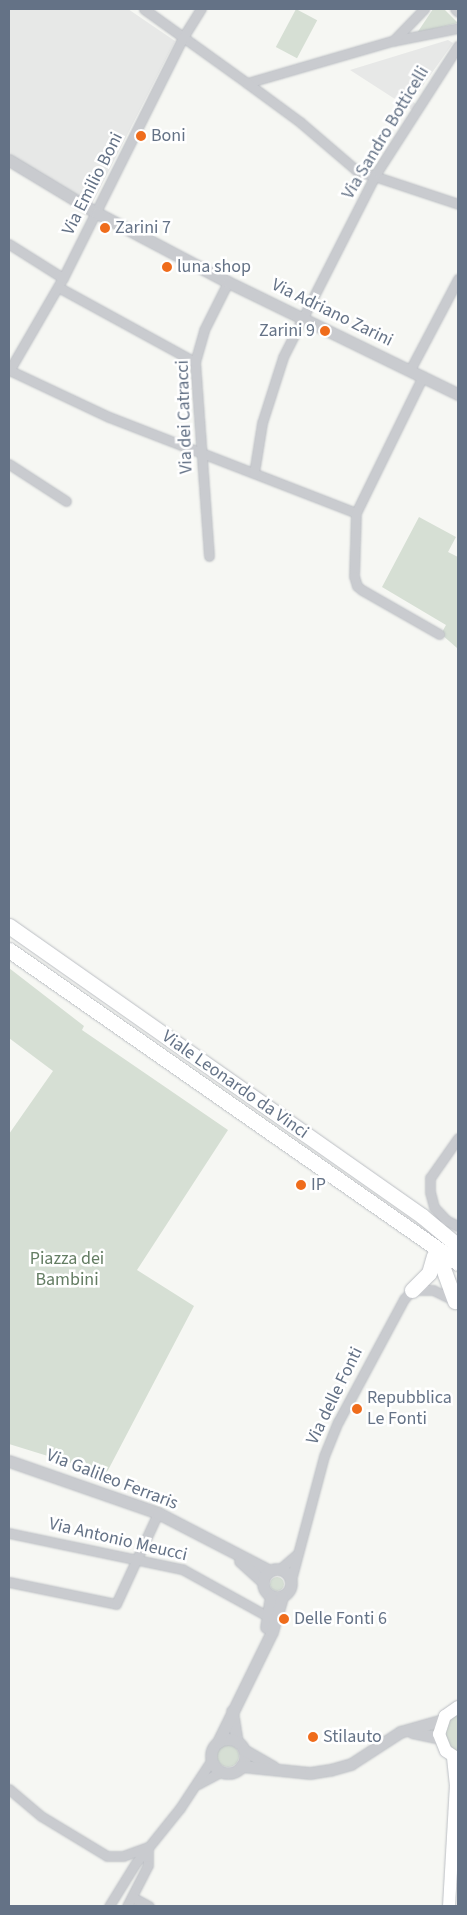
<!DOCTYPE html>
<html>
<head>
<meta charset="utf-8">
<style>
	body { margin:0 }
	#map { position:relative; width:467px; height:1915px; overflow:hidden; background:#f6f7f3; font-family:"Source Sans 3",sans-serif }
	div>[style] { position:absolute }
	.built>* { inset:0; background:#e7e8e7 }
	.green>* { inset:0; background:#d6dfd4; transform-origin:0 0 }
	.round { border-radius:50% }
	.roads { filter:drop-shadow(0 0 1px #bbbec3) drop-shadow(0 0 1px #bbbec3) }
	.minor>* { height:9px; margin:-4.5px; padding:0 4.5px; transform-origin:4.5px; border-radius:4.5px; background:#c9cbcf }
	.tertiary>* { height:11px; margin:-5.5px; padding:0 5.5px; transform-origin:5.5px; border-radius:5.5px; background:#c9cbcf }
	.tertiary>.ring { margin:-5.5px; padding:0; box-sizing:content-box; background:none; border:11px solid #c9cbcf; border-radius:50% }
	.secondary>* { height:12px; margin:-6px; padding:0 6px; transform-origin:6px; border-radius:6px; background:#fff }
	.trunk>* { height:15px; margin:-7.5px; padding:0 7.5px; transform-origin:7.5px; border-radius:7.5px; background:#fff }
	.dots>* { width:14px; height:14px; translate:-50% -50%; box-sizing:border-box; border:2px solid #fff; border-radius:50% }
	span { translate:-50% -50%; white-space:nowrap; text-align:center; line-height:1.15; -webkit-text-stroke:5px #fff; paint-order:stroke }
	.street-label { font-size:18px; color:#647286 }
	.poi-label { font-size:18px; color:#647286 }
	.left { translate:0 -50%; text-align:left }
	.right { translate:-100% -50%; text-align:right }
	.park-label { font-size:18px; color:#647d63 }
	.frame { position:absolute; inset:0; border:10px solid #647286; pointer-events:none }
</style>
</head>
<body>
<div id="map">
	<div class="built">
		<i style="clip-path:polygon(9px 9px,128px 9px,175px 41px,87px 214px,9px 166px)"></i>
		<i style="clip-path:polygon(448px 40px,453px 43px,412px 101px,416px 104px,412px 110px,350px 70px)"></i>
	</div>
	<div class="green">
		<i style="left:296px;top:9px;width:24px;height:43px;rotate:28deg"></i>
		<i style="clip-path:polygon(433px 9px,444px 9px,458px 23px,417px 33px)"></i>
		<i style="clip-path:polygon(419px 517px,456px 537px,448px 552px,458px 557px,457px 648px,441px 634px,446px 625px,382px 587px)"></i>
		<i style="clip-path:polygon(9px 968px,84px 1026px,82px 1030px,228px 1130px,137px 1270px,194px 1306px,106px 1474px,9px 1444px,9px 1134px,53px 1071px,9px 1038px)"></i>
		<i class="round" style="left:270px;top:1577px;width:14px;height:14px"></i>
		<i style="clip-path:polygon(458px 1712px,458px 1752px,451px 1747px,445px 1735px,449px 1719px)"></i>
		<i class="round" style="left:217px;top:1745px;width:22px;height:22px"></i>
	</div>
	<div class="roads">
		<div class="minor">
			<i style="left:144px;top:9px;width:127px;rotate:35.7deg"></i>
			<i style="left:247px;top:83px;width:151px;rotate:-16.2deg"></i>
			<i style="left:392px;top:41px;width:67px;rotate:-11.1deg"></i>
			<i style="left:455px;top:9px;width:4px;rotate:45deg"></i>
			<i style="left:393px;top:41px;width:45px;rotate:-45.9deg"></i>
			<i style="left:247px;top:83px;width:66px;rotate:36.3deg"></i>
			<i style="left:300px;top:122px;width:74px;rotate:40.6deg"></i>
			<i style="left:356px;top:170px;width:108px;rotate:18.4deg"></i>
			<i style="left:9px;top:244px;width:64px;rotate:32.2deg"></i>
			<i style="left:58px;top:287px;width:156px;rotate:28.7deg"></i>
			<i style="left:9px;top:370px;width:110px;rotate:25.2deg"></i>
			<i style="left:109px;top:417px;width:265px;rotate:21.2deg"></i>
			<i style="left:410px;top:370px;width:103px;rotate:-62.2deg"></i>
			<i style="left:9px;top:371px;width:108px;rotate:-59.9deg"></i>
			<i style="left:63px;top:278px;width:267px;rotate:-63.5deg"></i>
			<i style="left:182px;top:39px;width:36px;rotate:-58deg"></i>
			<i style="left:423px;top:376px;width:153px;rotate:116.1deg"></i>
			<i style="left:356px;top:513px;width:63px;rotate:91.8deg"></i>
			<i style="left:354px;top:576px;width:10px;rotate:73deg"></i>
			<i style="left:357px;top:586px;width:6px;rotate:39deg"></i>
			<i style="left:362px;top:590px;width:89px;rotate:29.7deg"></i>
			<i style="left:9px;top:464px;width:68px;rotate:33deg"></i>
			<i style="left:254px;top:473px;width:51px;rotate:-80.9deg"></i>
			<i style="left:262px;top:423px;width:69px;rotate:-72.3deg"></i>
			<i style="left:283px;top:357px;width:208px;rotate:-63.1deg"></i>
			<i style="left:377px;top:172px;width:150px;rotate:-57.3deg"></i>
			<i style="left:209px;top:556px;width:195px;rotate:-94.1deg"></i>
			<i style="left:195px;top:362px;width:33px;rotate:-74deg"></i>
			<i style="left:204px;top:330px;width:54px;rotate:-63.4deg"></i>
			<i style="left:458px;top:1138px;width:49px;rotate:125deg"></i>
			<i style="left:430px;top:1178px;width:14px;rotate:90deg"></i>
			<i style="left:430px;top:1192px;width:16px;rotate:75deg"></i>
			<i style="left:434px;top:1207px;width:18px;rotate:47deg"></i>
			<i style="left:446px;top:1220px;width:13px;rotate:27deg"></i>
			<i style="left:9px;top:1533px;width:177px;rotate:11.8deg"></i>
			<i style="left:182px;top:1569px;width:99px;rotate:28.9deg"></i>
			<i style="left:280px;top:1569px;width:23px;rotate:-41deg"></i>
			<i style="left:291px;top:1580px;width:128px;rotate:-75.1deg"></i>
			<i style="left:324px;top:1456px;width:37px;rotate:-68deg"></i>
			<i style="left:338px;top:1422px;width:140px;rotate:-61.8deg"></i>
			<i style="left:404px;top:1299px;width:12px;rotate:-48deg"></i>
			<i style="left:412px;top:1290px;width:21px"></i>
			<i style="left:433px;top:1290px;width:25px;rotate:26deg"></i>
			<i style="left:9px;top:1582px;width:109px;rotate:11.6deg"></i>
			<i style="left:116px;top:1604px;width:100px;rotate:-65.2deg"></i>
			<i style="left:198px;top:1784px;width:26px;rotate:-28deg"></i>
			<i style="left:9px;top:1789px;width:42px;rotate:40.2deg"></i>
			<i style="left:41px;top:1816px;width:77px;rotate:31.2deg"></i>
			<i style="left:107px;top:1856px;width:16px"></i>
			<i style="left:123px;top:1856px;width:27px;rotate:-20deg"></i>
			<i style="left:148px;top:1847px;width:18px;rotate:90deg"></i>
			<i style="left:148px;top:1865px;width:46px;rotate:117.1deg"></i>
			<i style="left:132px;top:1897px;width:19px;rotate:28deg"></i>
			<i style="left:109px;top:1906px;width:49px;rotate:-58.2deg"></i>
			<i style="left:135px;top:1864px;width:72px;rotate:-51.2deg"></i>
			<i style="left:180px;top:1808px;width:56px;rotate:-56.6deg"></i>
		</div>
		<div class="tertiary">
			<i style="left:9px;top:160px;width:103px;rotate:31.1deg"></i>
			<i style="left:97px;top:213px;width:148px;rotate:27.8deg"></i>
			<i style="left:228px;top:282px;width:256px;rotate:26deg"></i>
			<i style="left:9px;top:1461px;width:158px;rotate:19.2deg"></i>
			<i style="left:158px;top:1513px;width:126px;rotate:27.4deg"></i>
			<i style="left:240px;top:1561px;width:30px;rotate:42deg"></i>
			<i class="ring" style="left:263px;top:1569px;width:17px;height:17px"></i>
			<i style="left:266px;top:1627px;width:30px;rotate:-81deg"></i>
			<i style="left:232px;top:1711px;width:31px;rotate:81deg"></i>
			<i style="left:412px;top:1732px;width:29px;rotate:12deg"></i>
			<i class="ring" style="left:211px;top:1739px;width:23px;height:23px"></i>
			<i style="left:218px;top:1742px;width:123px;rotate:-63.9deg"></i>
			<i style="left:272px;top:1632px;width:36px;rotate:-74deg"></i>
			<i style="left:244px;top:1750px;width:34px;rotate:30deg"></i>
			<i style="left:241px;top:1766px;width:69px;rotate:5.8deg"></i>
			<i style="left:310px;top:1773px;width:20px;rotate:-9deg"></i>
			<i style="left:330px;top:1770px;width:22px;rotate:-16deg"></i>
			<i style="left:351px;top:1764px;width:59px;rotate:-33.1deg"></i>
			<i style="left:400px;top:1732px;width:44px;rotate:-15.9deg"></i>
		</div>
		<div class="secondary">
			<i style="left:458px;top:1707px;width:16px;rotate:145deg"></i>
			<i style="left:445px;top:1716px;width:19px;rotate:108deg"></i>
			<i style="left:439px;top:1734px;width:18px;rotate:68deg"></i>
			<i style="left:446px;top:1751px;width:14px;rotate:34deg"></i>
			<i style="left:449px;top:1906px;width:120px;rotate:-86.7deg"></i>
			<i style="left:456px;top:1786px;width:29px;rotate:-96deg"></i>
		</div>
		<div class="trunk">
			<i style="left:9px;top:926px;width:505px;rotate:35.08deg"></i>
			<i style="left:422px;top:1216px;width:47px;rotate:39.8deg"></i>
			<i style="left:9px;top:950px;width:547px;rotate:34.88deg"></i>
			<i style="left:440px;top:1260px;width:44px;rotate:69.9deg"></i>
			<i style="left:412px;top:1290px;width:24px;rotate:-45deg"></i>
			<i style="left:429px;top:1273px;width:18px;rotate:-74deg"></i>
		</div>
	</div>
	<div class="dots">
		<i style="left:141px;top:136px;background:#ef6c1b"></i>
		<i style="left:105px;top:228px;background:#ef6c1b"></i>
		<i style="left:167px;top:267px;background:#ef6c1b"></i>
		<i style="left:325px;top:331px;background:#ef6c1b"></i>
		<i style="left:301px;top:1185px;background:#ef6c1b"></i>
		<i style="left:357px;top:1409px;background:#ef6c1b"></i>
		<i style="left:284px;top:1619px;background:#ef6c1b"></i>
		<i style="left:313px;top:1737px;background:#ef6c1b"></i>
	</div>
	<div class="street-label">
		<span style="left:386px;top:133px;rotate:-59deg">Via Sandro Botticelli</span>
		<span style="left:93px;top:184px;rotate:-63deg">Via Emilio Boni</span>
		<span style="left:332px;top:313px;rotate:26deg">Via Adriano Zarini</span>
		<span style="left:185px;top:417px;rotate:-92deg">Via dei Catracci</span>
		<span style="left:235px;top:1085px;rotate:35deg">Viale Leonardo da Vinci</span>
		<span style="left:335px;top:1396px;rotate:-64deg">Via delle Fonti</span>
		<span style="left:112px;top:1480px;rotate:21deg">Via Galileo Ferraris</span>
		<span style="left:118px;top:1540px;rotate:13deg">Via Antonio Meucci</span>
	</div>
	<div class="poi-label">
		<span class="left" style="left:151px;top:136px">Boni</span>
		<span class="left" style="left:115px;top:228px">Zarini 7</span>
		<span class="left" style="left:177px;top:267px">luna shop</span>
		<span class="right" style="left:315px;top:331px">Zarini 9</span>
		<span class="left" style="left:311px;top:1185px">IP</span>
		<span class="left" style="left:367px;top:1409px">Repubblica<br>Le Fonti</span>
		<span class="left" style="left:294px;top:1619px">Delle Fonti 6</span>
		<span class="left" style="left:323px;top:1737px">Stilauto</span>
	</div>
	<div class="park-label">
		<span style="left:67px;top:1270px">Piazza dei<br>Bambini</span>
	</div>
	<div class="frame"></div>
</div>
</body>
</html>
